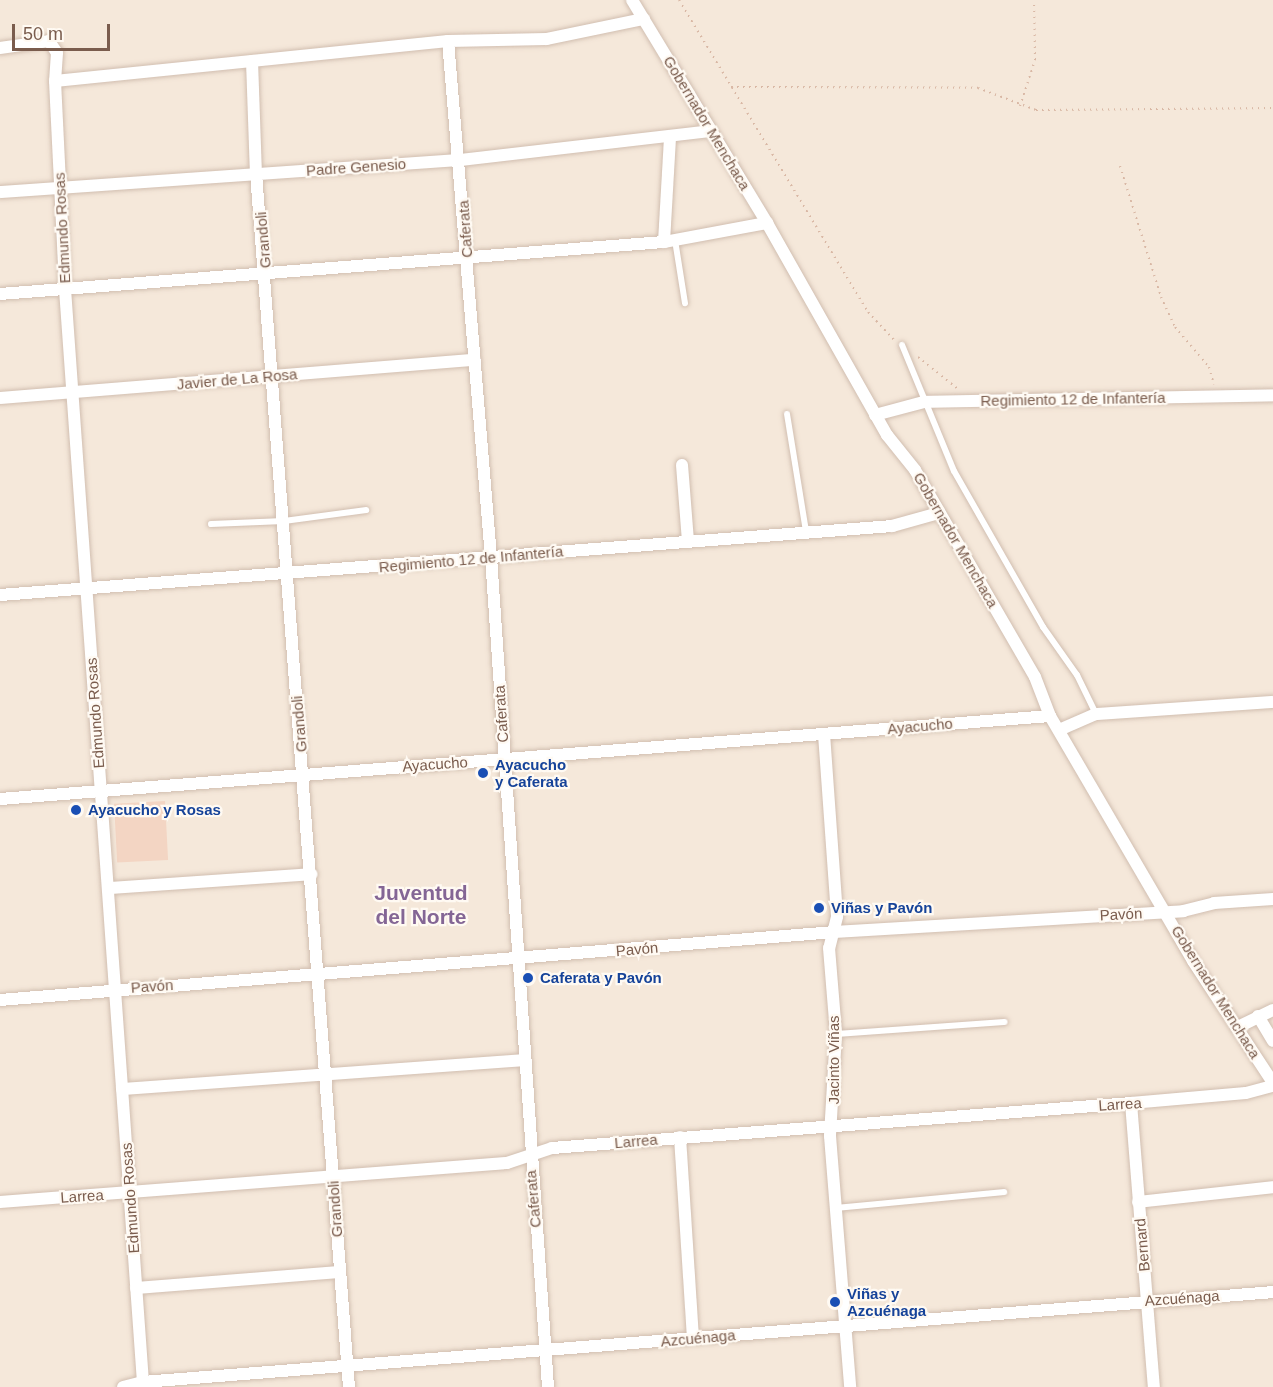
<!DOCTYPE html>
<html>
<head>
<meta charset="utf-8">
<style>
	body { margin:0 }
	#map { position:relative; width:1273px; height:1387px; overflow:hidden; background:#fdf6ec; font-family:Helvetica,sans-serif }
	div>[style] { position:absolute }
	.residential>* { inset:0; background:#f5e8da; transform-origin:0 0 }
	.building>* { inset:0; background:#f3d5c3; transform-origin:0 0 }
	.path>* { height:2px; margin-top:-1px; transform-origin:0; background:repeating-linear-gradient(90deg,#d9b8a5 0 1.5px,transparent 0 6px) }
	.roads { filter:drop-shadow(0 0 2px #d1beb0) drop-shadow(0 0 2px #d1beb0) }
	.lane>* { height:6px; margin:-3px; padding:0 3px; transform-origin:3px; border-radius:3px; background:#fff }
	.street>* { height:12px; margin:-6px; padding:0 6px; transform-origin:6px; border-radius:6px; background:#fff }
	.dots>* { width:16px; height:16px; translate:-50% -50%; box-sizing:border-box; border:3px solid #fffaf3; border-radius:50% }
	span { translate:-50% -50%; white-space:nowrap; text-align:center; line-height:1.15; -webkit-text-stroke:4.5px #fffaf3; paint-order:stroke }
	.street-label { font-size:15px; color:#7a5c4d }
	.transit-label { font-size:15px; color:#164399; font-weight:700 }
	.left { translate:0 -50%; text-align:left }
	.district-label { font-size:21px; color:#846695; font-weight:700 }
	.scale { position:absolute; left:12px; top:24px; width:98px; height:27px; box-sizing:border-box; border:3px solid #7a5c4d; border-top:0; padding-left:8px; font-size:18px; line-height:21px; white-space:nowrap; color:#7a5c4d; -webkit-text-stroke:4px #fffaf3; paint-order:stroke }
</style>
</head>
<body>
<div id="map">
	<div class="residential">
		<i style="left:0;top:0;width:1273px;height:1387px"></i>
	</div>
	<div class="building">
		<i style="left:165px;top:801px;width:59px;height:51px;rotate:87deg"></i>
	</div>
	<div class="path">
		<i style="left:679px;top:0;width:365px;rotate:58.8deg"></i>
		<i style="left:868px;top:312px;width:38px;rotate:47deg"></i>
		<i style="left:731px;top:87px;width:247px;rotate:0.2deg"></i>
		<i style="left:978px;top:88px;width:62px;rotate:20.8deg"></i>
		<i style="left:1036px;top:110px;width:237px;rotate:-0.5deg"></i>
		<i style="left:1020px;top:106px;width:48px;rotate:-71.9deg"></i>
		<i style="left:1035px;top:60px;width:60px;rotate:-91deg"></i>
		<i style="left:1120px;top:166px;width:137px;rotate:72.6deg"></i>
		<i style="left:1161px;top:297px;width:33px;rotate:65deg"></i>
		<i style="left:1175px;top:327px;width:52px;rotate:49.6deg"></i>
		<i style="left:1209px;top:367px;width:18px;rotate:74deg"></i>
		<i style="left:918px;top:357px;width:51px;rotate:38.7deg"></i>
	</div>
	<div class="roads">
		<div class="lane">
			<i style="left:675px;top:240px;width:64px;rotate:81deg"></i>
			<i style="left:902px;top:345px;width:136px;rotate:67.6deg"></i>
			<i style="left:954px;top:471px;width:180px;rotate:60.3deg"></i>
			<i style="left:1043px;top:627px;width:59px;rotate:54.7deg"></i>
			<i style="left:1077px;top:675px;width:43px;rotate:64deg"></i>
			<i style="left:787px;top:414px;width:119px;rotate:80.8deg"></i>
			<i style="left:211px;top:524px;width:73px;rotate:-2.4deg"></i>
			<i style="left:284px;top:521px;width:83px;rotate:-7.6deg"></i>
			<i style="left:836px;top:1034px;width:169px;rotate:-4.1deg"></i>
			<i style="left:836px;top:1208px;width:169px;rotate:-5.4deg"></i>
		</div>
		<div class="street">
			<i style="left:632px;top:0;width:261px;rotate:58.8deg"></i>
			<i style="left:767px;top:223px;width:244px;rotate:60.5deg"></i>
			<i style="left:887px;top:435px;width:45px;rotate:51.3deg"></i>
			<i style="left:915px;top:470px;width:239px;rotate:59.9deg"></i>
			<i style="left:1035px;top:677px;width:42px;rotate:69deg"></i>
			<i style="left:1050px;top:716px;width:284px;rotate:59.7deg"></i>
			<i style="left:1193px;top:961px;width:146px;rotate:56.7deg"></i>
			<i style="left:448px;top:41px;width:518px;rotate:85.24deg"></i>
			<i style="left:491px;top:557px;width:832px;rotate:86.07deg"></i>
			<i style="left:0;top:48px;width:49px;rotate:-8.1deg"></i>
			<i style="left:49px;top:41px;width:14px;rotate:56deg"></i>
			<i style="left:57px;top:53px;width:28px;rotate:94deg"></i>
			<i style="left:55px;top:81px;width:208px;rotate:87.2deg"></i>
			<i style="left:65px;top:289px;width:1096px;rotate:85.92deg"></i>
			<i style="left:252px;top:61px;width:112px;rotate:88deg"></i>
			<i style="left:256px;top:173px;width:1218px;rotate:85.62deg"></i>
			<i style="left:55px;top:81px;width:395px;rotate:-5.8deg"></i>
			<i style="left:448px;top:41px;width:99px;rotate:-1.2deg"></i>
			<i style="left:547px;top:39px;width:99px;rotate:-11.7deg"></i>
			<i style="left:0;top:192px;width:461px;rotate:-4deg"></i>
			<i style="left:460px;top:160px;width:252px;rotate:-6.6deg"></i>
			<i style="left:664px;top:242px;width:104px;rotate:-86.7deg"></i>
			<i style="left:0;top:294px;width:666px;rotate:-4.48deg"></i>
			<i style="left:664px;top:242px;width:105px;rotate:-10.5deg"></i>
			<i style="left:0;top:398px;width:476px;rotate:-4.6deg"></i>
			<i style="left:875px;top:415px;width:51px;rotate:-14.9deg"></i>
			<i style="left:924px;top:402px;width:349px;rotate:-1.1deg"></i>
			<i style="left:682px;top:465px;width:76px;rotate:85.5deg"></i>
			<i style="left:0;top:595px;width:895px;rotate:-4.42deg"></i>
			<i style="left:892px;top:526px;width:49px;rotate:-15.5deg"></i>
			<i style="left:1059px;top:730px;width:40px;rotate:-23.4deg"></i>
			<i style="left:1096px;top:714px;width:177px;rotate:-3.9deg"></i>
			<i style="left:824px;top:734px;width:183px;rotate:85.9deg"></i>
			<i style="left:837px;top:917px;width:32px;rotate:104deg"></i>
			<i style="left:829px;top:948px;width:86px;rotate:85.3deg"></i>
			<i style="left:836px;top:1034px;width:102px;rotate:93.4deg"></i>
			<i style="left:830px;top:1136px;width:252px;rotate:85.4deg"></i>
			<i style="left:0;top:799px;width:1053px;rotate:-4.52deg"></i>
			<i style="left:109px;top:888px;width:203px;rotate:-3.9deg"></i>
			<i style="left:0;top:1000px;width:837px;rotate:-4.66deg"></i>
			<i style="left:834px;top:932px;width:350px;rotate:-3.4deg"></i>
			<i style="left:1183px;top:911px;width:32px;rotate:-14deg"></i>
			<i style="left:1214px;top:903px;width:59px;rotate:-3.9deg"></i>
			<i style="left:1258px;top:1016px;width:29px;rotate:59deg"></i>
			<i style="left:1238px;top:1027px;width:39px;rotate:-26deg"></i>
			<i style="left:122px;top:1089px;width:402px;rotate:-4.1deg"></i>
			<i style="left:1131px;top:1103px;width:285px;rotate:85.4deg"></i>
			<i style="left:680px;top:1137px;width:201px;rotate:86.3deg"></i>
			<i style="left:0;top:1202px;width:508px;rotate:-4.4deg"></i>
			<i style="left:507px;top:1163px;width:47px;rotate:-18.4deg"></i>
			<i style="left:552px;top:1148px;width:581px;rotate:-4.44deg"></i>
			<i style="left:1131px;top:1103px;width:115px;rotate:-5deg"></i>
			<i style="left:1246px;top:1093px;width:28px;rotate:-15deg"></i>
			<i style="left:1138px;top:1202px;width:136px;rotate:-6.3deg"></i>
			<i style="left:136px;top:1288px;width:204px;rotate:-4.5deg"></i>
			<i style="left:123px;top:1387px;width:21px;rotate:-14deg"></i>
			<i style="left:143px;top:1382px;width:1134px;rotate:-4.55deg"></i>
		</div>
	</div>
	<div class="dots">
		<i style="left:483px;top:773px;background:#1a4fb4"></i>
		<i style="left:76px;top:810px;background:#1a4fb4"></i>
		<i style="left:819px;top:908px;background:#1a4fb4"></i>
		<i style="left:528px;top:978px;background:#1a4fb4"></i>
		<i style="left:835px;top:1302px;background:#1a4fb4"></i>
	</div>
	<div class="street-label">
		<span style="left:707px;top:123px;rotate:59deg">Gobernador Menchaca</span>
		<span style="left:356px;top:167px;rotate:-4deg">Padre Genesio</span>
		<span style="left:62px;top:228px;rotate:-93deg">Edmundo Rosas</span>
		<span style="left:465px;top:229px;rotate:-94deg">Caferata</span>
		<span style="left:263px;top:240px;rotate:-95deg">Grandoli</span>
		<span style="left:237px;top:379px;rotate:-5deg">Javier de La Rosa</span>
		<span style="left:1073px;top:399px;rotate:-1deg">Regimiento 12 de Infantería</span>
		<span style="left:956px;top:540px;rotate:60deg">Gobernador Menchaca</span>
		<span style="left:471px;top:559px;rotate:-5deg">Regimiento 12 de Infantería</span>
		<span style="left:95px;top:713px;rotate:-94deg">Edmundo Rosas</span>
		<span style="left:501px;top:714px;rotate:-94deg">Caferata</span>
		<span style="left:299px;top:724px;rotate:-95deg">Grandoli</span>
		<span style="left:920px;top:726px;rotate:-5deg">Ayacucho</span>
		<span style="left:435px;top:764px;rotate:-4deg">Ayacucho</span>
		<span style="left:1121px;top:914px;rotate:-3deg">Pavón</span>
		<span style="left:637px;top:949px;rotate:-5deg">Pavón</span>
		<span style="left:152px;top:986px;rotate:-4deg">Pavón</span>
		<span style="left:1216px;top:992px;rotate:58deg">Gobernador Menchaca</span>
		<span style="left:834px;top:1060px;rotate:-90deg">Jacinto Viñas</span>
		<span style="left:1120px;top:1104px;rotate:-4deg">Larrea</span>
		<span style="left:636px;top:1141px;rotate:-5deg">Larrea</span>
		<span style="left:82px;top:1196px;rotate:-4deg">Larrea</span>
		<span style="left:130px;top:1198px;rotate:-94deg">Edmundo Rosas</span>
		<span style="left:533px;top:1199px;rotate:-95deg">Caferata</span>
		<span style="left:335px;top:1209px;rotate:-94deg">Grandoli</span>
		<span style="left:1142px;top:1245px;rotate:-95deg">Bernard</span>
		<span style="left:1182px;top:1298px;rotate:-4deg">Azcuénaga</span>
		<span style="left:698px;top:1338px;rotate:-5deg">Azcuénaga</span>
	</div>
	<div class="transit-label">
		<span class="left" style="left:495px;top:773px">Ayacucho<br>y Caferata</span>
		<span class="left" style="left:88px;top:810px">Ayacucho y Rosas</span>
		<span class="left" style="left:831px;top:908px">Viñas y Pavón</span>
		<span class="left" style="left:540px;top:978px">Caferata y Pavón</span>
		<span class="left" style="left:847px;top:1302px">Viñas y<br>Azcuénaga</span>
	</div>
	<div class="district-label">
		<span style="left:421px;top:905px">Juventud<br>del Norte</span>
	</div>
	<div class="scale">50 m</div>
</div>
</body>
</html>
